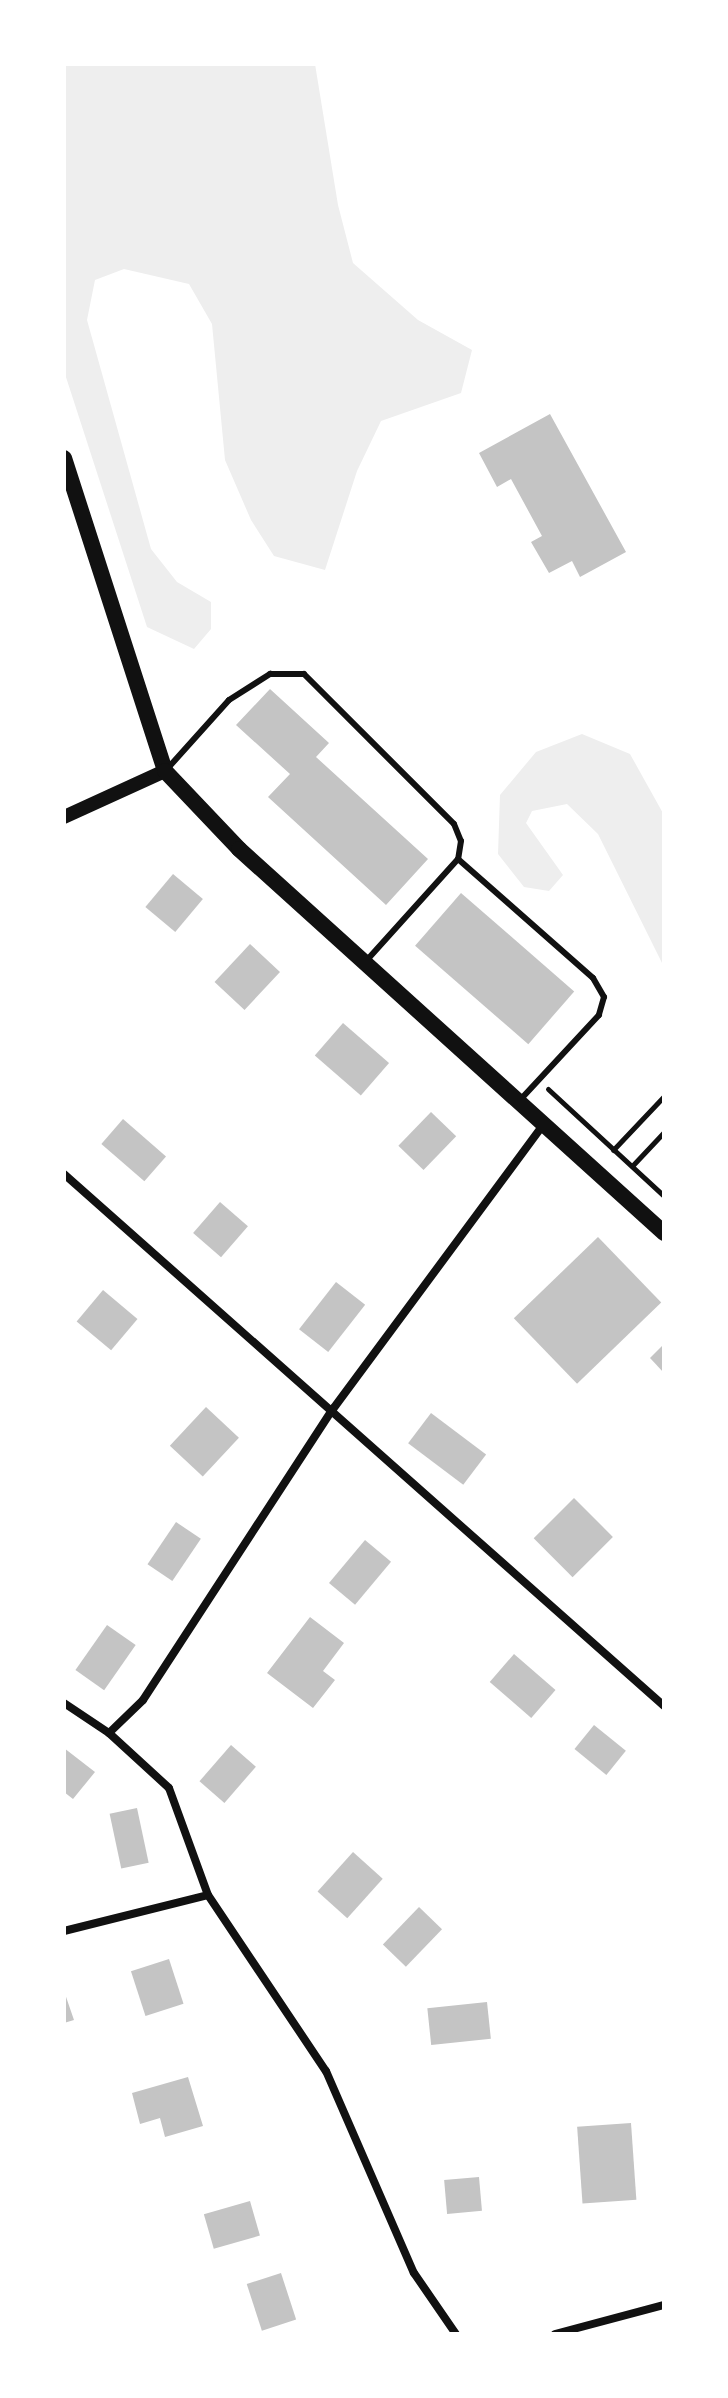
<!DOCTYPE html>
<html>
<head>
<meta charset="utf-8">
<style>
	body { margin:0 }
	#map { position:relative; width:728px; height:2398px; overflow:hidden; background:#fff; font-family:"Nunito Sans",sans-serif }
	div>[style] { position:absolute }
	.green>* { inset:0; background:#eee }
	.building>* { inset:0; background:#c4c4c4; transform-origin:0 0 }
	.path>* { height:5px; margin:-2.5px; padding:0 2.5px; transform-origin:2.5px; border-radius:2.5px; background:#111 }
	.service>* { height:6px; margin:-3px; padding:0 3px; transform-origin:3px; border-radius:3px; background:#111 }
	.minor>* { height:8px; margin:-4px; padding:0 4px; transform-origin:4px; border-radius:4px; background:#111 }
	.tertiary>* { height:14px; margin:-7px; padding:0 7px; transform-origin:7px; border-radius:7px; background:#111 }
	.secondary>* { height:16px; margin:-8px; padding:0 8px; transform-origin:8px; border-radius:8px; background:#111 }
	span { translate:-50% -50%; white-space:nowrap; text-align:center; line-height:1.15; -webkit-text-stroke:6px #fff; paint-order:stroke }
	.frame { position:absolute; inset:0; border:66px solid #fff; pointer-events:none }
</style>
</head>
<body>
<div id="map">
	<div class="green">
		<i style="clip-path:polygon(64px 64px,315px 64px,338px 205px,353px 263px,418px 320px,472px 350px,461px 393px,381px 421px,357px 471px,325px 570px,274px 556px,251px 520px,225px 460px,212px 324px,189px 284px,124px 269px,95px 280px,87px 320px,151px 549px,177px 582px,211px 602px,211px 629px,194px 649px,147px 627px,64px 371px)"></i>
		<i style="clip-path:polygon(582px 734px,630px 754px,664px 815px,664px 967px,598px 834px,567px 804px,532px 811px,526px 823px,563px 875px,549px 891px,524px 887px,498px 854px,500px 795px,536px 752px)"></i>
	</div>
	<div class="building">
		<i style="clip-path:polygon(550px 414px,626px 552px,580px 577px,572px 561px,549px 573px,531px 542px,542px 536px,511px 479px,497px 487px,479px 453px)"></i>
		<i style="clip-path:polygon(270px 689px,329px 743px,316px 757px,428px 859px,386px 905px,268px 797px,290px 774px,236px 725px)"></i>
		<i style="left:173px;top:874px;width:39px;height:43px;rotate:40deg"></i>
		<i style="left:461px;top:893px;width:150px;height:70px;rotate:41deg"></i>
		<i style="left:250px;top:944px;width:41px;height:52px;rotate:43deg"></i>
		<i style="left:343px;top:1023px;width:61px;height:43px;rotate:41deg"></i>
		<i style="left:431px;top:1112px;width:35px;height:47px;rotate:44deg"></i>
		<i style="left:123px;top:1119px;width:57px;height:33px;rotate:41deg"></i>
		<i style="left:220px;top:1202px;width:37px;height:41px;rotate:41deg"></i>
		<i style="left:598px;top:1237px;width:91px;height:117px;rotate:46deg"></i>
		<i style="left:336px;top:1282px;width:37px;height:60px;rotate:38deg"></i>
		<i style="left:103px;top:1290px;width:45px;height:41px;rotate:40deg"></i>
		<i style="clip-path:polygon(664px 1344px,664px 1373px,650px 1358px)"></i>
		<i style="left:206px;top:1407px;width:45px;height:53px;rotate:43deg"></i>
		<i style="left:431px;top:1413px;width:69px;height:38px;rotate:37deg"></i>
		<i style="left:574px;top:1498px;width:55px;height:57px;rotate:45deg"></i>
		<i style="left:176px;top:1522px;width:30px;height:51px;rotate:34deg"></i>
		<i style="left:365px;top:1540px;width:34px;height:56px;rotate:40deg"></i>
		<i style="clip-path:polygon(310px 1617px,344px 1643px,323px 1671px,335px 1680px,313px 1708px,267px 1673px)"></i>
		<i style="left:107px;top:1625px;width:35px;height:55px;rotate:35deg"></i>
		<i style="left:514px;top:1654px;width:55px;height:37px;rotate:41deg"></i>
		<i style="left:594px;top:1725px;width:41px;height:31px;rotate:39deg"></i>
		<i style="left:231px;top:1745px;width:33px;height:48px;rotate:41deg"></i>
		<i style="clip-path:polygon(64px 1748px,95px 1772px,73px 1799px,64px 1792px)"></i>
		<i style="left:137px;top:1808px;width:56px;height:28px;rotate:78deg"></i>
		<i style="left:353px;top:1852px;width:40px;height:53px;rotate:42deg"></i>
		<i style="left:419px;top:1907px;width:32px;height:52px;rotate:44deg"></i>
		<i style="left:169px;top:1959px;width:47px;height:40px;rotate:72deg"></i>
		<i style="clip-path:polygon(64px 1991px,74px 2020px,64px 2023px)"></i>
		<i style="left:487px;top:2002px;width:37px;height:60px;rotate:84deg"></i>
		<i style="clip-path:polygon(188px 2077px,203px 2126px,165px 2137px,160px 2118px,140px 2124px,132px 2093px)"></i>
		<i style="left:631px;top:2123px;width:77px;height:54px;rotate:86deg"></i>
		<i style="left:479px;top:2177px;width:34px;height:35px;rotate:85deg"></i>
		<i style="left:250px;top:2201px;width:36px;height:48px;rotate:74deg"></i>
		<i style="left:281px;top:2273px;width:49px;height:36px;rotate:72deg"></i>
	</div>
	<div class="path">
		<i style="left:548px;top:1089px;width:158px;rotate:42.7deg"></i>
		<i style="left:613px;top:1150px;width:74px;rotate:-46.6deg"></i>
		<i style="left:632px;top:1166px;width:47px;rotate:-46.7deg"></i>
	</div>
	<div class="service">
		<i style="left:168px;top:768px;width:91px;rotate:-48.1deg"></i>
		<i style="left:229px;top:700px;width:49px;rotate:-32.4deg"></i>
		<i style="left:270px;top:674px;width:34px"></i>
		<i style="left:304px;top:674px;width:212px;rotate:45deg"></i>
		<i style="left:454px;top:824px;width:18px;rotate:68deg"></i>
		<i style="left:461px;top:841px;width:18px;rotate:99deg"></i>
		<i style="left:458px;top:859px;width:137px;rotate:132deg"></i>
		<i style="left:458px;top:859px;width:180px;rotate:41.4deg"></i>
		<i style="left:593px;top:978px;width:22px;rotate:60deg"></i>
		<i style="left:604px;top:997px;width:19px;rotate:106deg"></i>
		<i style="left:599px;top:1015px;width:116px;rotate:132.9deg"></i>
	</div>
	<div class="minor">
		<i style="left:64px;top:1174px;width:802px;rotate:41.56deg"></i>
		<i style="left:64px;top:1703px;width:54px;rotate:33.7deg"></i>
		<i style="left:109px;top:1733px;width:81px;rotate:42.5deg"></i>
		<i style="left:169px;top:1788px;width:114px;rotate:70deg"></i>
		<i style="left:208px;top:1895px;width:212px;rotate:56.2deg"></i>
		<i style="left:326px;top:2071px;width:220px;rotate:66.5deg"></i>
		<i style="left:414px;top:2273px;width:74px;rotate:55.5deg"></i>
		<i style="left:109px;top:1733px;width:47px;rotate:-44.1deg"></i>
		<i style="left:143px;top:1700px;width:348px;rotate:-56.9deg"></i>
		<i style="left:333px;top:1409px;width:353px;rotate:-53.5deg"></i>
		<i style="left:64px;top:1931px;width:148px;rotate:-14deg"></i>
		<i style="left:555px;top:2334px;width:113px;rotate:-14.9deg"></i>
	</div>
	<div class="tertiary">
		<i style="left:64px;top:817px;width:111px;rotate:-24.5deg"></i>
	</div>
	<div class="secondary">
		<i style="left:64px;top:458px;width:329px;rotate:72.1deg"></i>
		<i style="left:165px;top:771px;width:108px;rotate:46.5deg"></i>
		<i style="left:239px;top:849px;width:573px;rotate:42.1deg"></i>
	</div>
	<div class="frame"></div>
</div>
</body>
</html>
